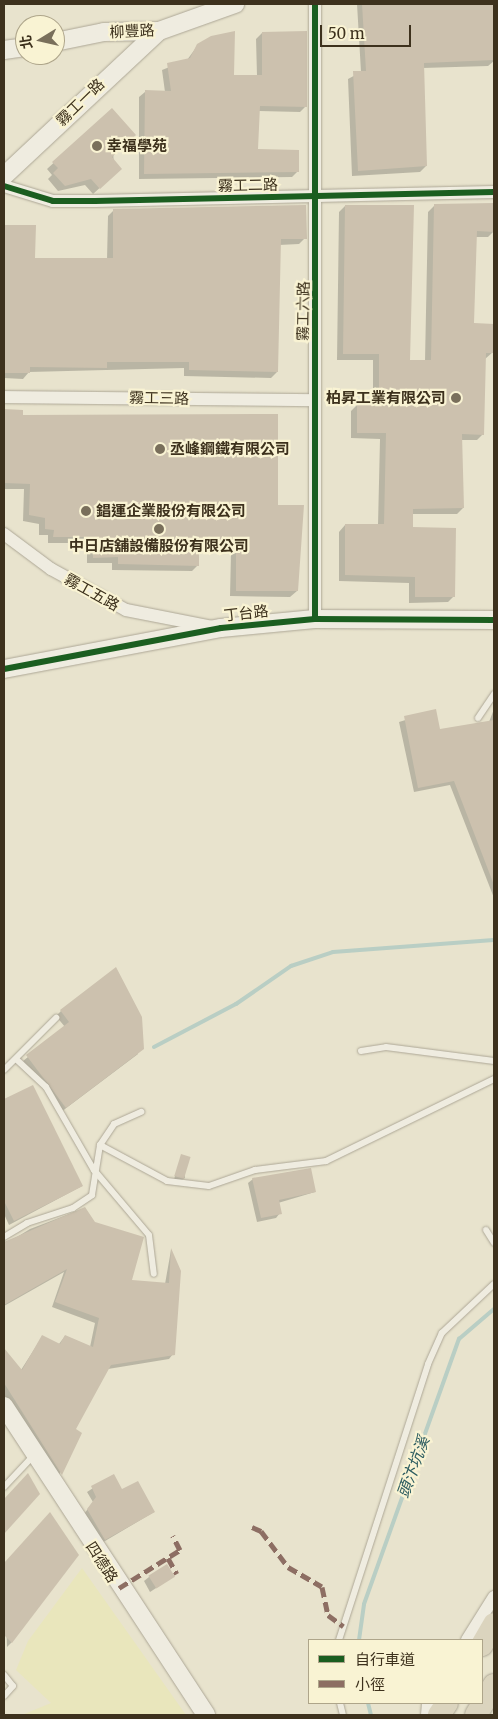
<!DOCTYPE html>
<html>
<head>
<meta charset="utf-8">
<style>
	body { margin:0 }
	#map { position:relative; width:498px; height:1719px; overflow:hidden; background:#e8e3cd; font-family:Merriweather,"Noto Sans TC",serif }
	div>[style] { position:absolute }
	.farmland>* { inset:0; background:#e9e6bc }
	.shadow>* { inset:0; background:#0003 }
	.stream>* { height:4px; margin:-2px; padding:0 2px; transform-origin:2px; border-radius:2px; background:#b9cec4 }
	.building>* { inset:0; background:#ccc1ae; transform-origin:0 0 }
	.roads { filter:drop-shadow(0 0 1px #ada796) drop-shadow(0 0 1px #ada796) }
	.lane>* { height:6px; margin:-3px; padding:0 3px; transform-origin:3px; border-radius:3px; background:#efece0 }
	.street>* { height:12px; margin:-6px; padding:0 6px; transform-origin:6px; border-radius:6px; background:#efece0 }
	.secondary>* { height:18px; margin:-9px; padding:0 9px; transform-origin:9px; border-radius:9px; background:#efece0 }
	.highway>* { height:22px; margin:-11px; padding:0 11px; transform-origin:11px; border-radius:11px; background:#dbd4be }
	.quiet>* { height:5px; margin-top:-2.5px; transform-origin:0; background:repeating-linear-gradient(90deg,#8d6e63 0 10px,transparent 0 15px) }
	.cycleway>* { height:6px; margin:-3px; padding:0 3px; transform-origin:3px; border-radius:3px; background:#1b5e20 }
	.dots>* { width:14px; height:14px; translate:-50% -50%; box-sizing:border-box; border:2px solid #f9f3d3; border-radius:50% }
	span { translate:-50% -50%; white-space:nowrap; text-align:center; line-height:1.15; -webkit-text-stroke:4.5px #f9f3d3; paint-order:stroke }
	.street-label { font-size:15px; color:#3d311d }
	.poi-label { font-size:15px; color:#3d311d; font-weight:700 }
	.left { translate:0 -50%; text-align:left }
	.right { translate:-100% -50%; text-align:right }
	.water-label { font-size:16px; color:#2a5b5f; font-style:italic }
	.frame { position:absolute; inset:0; border:5px solid #3d311d; pointer-events:none }
	.legend { position:absolute; left:308px; top:1639px; width:175px; height:65px; box-sizing:border-box; background:#f9f3d3; border:1px solid #aea58a; margin:0; padding:6px 9px; list-style:none; font-size:15px; color:#3d311d }
	.legend li { display:flex; align-items:center; gap:10px; height:25px }
	.legend b { width:25px; border:1px solid #aea58a }
	.north { position:absolute; left:15px; top:15px; width:50px; height:50px; box-sizing:border-box; background:#f9f3d3; border:1px solid #aea58a; border-radius:50%; rotate:261deg; font-size:14px; font-weight:700; line-height:20px; text-align:center; color:#3d311d }
	.north::after { content:''; display:block; margin:auto; width:18px; height:22px; background:#796f5b; clip-path:polygon(50% 0,100% 100%,50% 72%,0 100%) }
	.scale { position:absolute; left:320px; top:25px; width:91px; height:22px; box-sizing:border-box; border:2px solid #3d311d; border-top:0; padding-left:6px; font-size:15px; line-height:18px; white-space:nowrap; color:#3d311d; -webkit-text-stroke:4px #f9f3d3; paint-order:stroke }
</style>
</head>
<body>
<div id="map">
	<div class="farmland">
		<i style="clip-path:polygon(82px 1568px,186px 1715px,22px 1715px,51px 1703px,16px 1670px,28px 1641px)"></i>
	</div>
	<div class="shadow">
		<i style="clip-path:polygon(357px 4px,494px 4px,494px 61px,488px 66px,423px 68px,426px 166px,420px 172px,352px 176px,348px 79px,361px 72px)"></i>
		<i style="clip-path:polygon(262px 33px,306px 106px,300px 112px,259px 111px,257px 150px,298px 171px,292px 177px,139px 179px,139px 97px,145px 92px,165px 92px,162px 70px,187px 60px,198px 45px,233px 76px,257px 76px,256px 39px)"></i>
		<i style="clip-path:polygon(112px 109px,114px 175px,93px 194px,85px 185px,58px 191px,48px 179px,52px 175px,47px 169px)"></i>
		<i style="clip-path:polygon(345px 206px,409px 361px,425px 361px,428px 212px,434px 206px,494px 231px,488px 237px,476px 237px,473px 324px,493px 352px,485px 359px,483px 434px,477px 440px,461px 440px,463px 508px,457px 514px,412px 514px,411px 528px,454px 596px,448px 602px,409px 603px,409px 583px,339px 581px,339px 532px,345px 525px,378px 525px,380px 439px,351px 438px,351px 411px,357px 405px,373px 405px,373px 360px,337px 360px,339px 212px)"></i>
		<i style="clip-path:polygon(114px 210px,305px 238px,299px 244px,279px 245px,277px 372px,271px 378px,184px 376px,184px 368px,29px 372px,23px 379px,4px 378px,4px 226px,34px 226px,34px 260px,107px 260px,108px 216px)"></i>
		<i style="clip-path:polygon(4px 411px,22px 412px,21px 416px,277px 506px,297px 591px,290px 597px,230px 596px,231px 553px,198px 552px,198px 565px,192px 571px,112px 570px,112px 563px,87px 563px,87px 543px,48px 543px,48px 535px,39px 535px,39px 524px,23px 521px,24px 489px,4px 489px)"></i>
		<i style="clip-path:polygon(494px 709px,494px 898px,450px 785px,414px 792px,399px 722px,435px 711px,439px 730px,489px 722px)"></i>
		<i style="clip-path:polygon(115px 969px,138px 1054px,61px 1112px,23px 1061px,65px 1027px,56px 1016px,61px 1011px)"></i>
		<i style="clip-path:polygon(32px 1087px,82px 1186px,9px 1225px,4px 1214px,4px 1101px)"></i>
		<i style="clip-path:polygon(182px 1156px,185px 1178px,182px 1180px,174px 1179px)"></i>
		<i style="clip-path:polygon(253px 1179px,315px 1192px,278px 1203px,280px 1213px,276px 1218px,257px 1222px,248px 1183px)"></i>
		<i style="clip-path:polygon(85px 1208px,130px 1281px,165px 1284px,171px 1250px,173px 1354px,169px 1359px,108px 1369px,75px 1429px,80px 1433px,57px 1479px,4px 1395px,4px 1356px,7px 1353px,21px 1370px,42px 1337px,59px 1344px,65px 1336px,90px 1347px,95px 1323px,52px 1307px,64px 1272px,4px 1306px,4px 1245px,30px 1229px)"></i>
		<i style="clip-path:polygon(113px 1475px,122px 1491px,154px 1512px,100px 1544px,84px 1514px,93px 1502px,87px 1492px)"></i>
		<i style="clip-path:polygon(46px 1518px,12px 1642px,7px 1647px,4px 1564px)"></i>
		<i style="clip-path:polygon(149px 1577px,173px 1577px,150px 1592px,144px 1581px)"></i>
	</div>
	<div class="stream">
		<i style="left:154px;top:1047px;width:93px;rotate:-27.7deg"></i>
		<i style="left:236px;top:1004px;width:67px;rotate:-34.6deg"></i>
		<i style="left:291px;top:966px;width:44px;rotate:-18.4deg"></i>
		<i style="left:333px;top:952px;width:161px;rotate:-4.3deg"></i>
		<i style="left:359px;top:1640px;width:36px;rotate:-82deg"></i>
		<i style="left:364px;top:1604px;width:282px;rotate:-70.3deg"></i>
		<i style="left:459px;top:1339px;width:46px;rotate:-40.6deg"></i>
		<i style="left:368px;top:1703px;width:12px;rotate:76deg"></i>
	</div>
	<div class="building">
		<i style="clip-path:polygon(362px 4px,493px 4px,494px 60px,424px 63px,427px 166px,358px 171px,353px 71px,366px 71px)"></i>
		<i style="clip-path:polygon(235px 31px,234px 75px,262px 75px,262px 32px,307px 31px,307px 107px,260px 106px,258px 149px,299px 150px,299px 172px,144px 174px,145px 90px,171px 91px,167px 63px,190px 58px,197px 44px,211px 36px)"></i>
		<i style="clip-path:polygon(112px 108px,136px 135px,112px 157px,122px 169px,100px 189px,91px 179px,65px 186px,53px 173px,58px 168px,52px 162px)"></i>
		<i style="clip-path:polygon(494px 203px,494px 232px,477px 231px,474px 323px,494px 324px,494px 353px,486px 353px,484px 435px,462px 434px,464px 508px,413px 509px,413px 527px,456px 528px,455px 597px,415px 597px,415px 577px,345px 575px,345px 524px,384px 524px,386px 433px,357px 433px,357px 404px,379px 404px,379px 354px,343px 354px,345px 205px,414px 205px,410px 360px,431px 360px,434px 204px)"></i>
		<i style="clip-path:polygon(306px 205px,307px 239px,281px 239px,278px 372px,189px 370px,189px 362px,107px 362px,107px 368px,30px 367px,30px 373px,4px 373px,4px 225px,36px 225px,35px 258px,113px 258px,113px 209px)"></i>
		<i style="clip-path:polygon(4px 409px,23px 410px,23px 415px,278px 414px,278px 505px,304px 505px,298px 591px,236px 591px,236px 547px,199px 547px,199px 566px,118px 564px,118px 557px,93px 558px,92px 537px,53px 537px,54px 530px,45px 529px,45px 518px,29px 515px,30px 484px,4px 483px)"></i>
		<i style="clip-path:polygon(436px 709px,440px 729px,494px 720px,494px 885px,454px 781px,418px 788px,404px 716px)"></i>
		<i style="clip-path:polygon(116px 967px,142px 1017px,144px 1049px,66px 1108px,26px 1055px,69px 1022px,60px 1010px)"></i>
		<i style="clip-path:polygon(33px 1085px,83px 1186px,14px 1221px,4px 1201px,4px 1099px)"></i>
		<i style="left:181px;top:1154px;width:10px;height:23px;rotate:17deg"></i>
		<i style="clip-path:polygon(311px 1168px,316px 1192px,279px 1200px,282px 1214px,261px 1218px,252px 1178px)"></i>
		<i style="clip-path:polygon(85px 1207px,95px 1222px,144px 1237px,132px 1280px,169px 1283px,171px 1248px,181px 1271px,175px 1355px,111px 1365px,76px 1429px,82px 1433px,62px 1475px,4px 1383px,4px 1348px,22px 1370px,42px 1335px,60px 1344px,65px 1335px,93px 1347px,99px 1318px,55px 1302px,67px 1269px,4px 1305px,4px 1242px)"></i>
		<i style="clip-path:polygon(28px 1473px,40px 1494px,4px 1534px,4px 1499px)"></i>
		<i style="clip-path:polygon(114px 1474px,122px 1489px,138px 1481px,155px 1512px,105px 1540px,87px 1509px,96px 1497px,91px 1486px)"></i>
		<i style="clip-path:polygon(50px 1512px,79px 1555px,12px 1643px,4px 1635px,4px 1563px)"></i>
		<i style="left:167px;top:1564px;width:15px;height:22px;rotate:58deg"></i>
	</div>
	<div class="roads">
		<div class="lane">
			<i style="left:478px;top:718px;width:29px;rotate:-56deg"></i>
			<i style="left:361px;top:1051px;width:25px;rotate:-9deg"></i>
			<i style="left:386px;top:1047px;width:109px;rotate:7.4deg"></i>
			<i style="left:16px;top:1059px;width:41px;rotate:43deg"></i>
			<i style="left:46px;top:1087px;width:96px;rotate:60deg"></i>
			<i style="left:94px;top:1170px;width:85px;rotate:49.8deg"></i>
			<i style="left:149px;top:1235px;width:39px;rotate:83deg"></i>
			<i style="left:4px;top:1070px;width:74px;rotate:-45deg"></i>
			<i style="left:100px;top:1145px;width:25px;rotate:-56deg"></i>
			<i style="left:114px;top:1124px;width:30px;rotate:-24deg"></i>
			<i style="left:486px;top:1230px;width:15px;rotate:58deg"></i>
			<i style="left:4px;top:1237px;width:27px;rotate:-31deg"></i>
			<i style="left:27px;top:1223px;width:48px;rotate:-18.1deg"></i>
			<i style="left:73px;top:1208px;width:23px;rotate:-34deg"></i>
			<i style="left:92px;top:1195px;width:51px;rotate:-80.9deg"></i>
			<i style="left:100px;top:1145px;width:76px;rotate:28.2deg"></i>
			<i style="left:167px;top:1181px;width:42px;rotate:6.8deg"></i>
			<i style="left:209px;top:1186px;width:49px;rotate:-19.2deg"></i>
			<i style="left:255px;top:1170px;width:72px;rotate:-7.2deg"></i>
			<i style="left:326px;top:1161px;width:187px;rotate:-26deg"></i>
			<i style="left:4px;top:1487px;width:44px;rotate:-46.8deg"></i>
			<i style="left:339px;top:1640px;width:290px;rotate:-72.1deg"></i>
			<i style="left:428px;top:1364px;width:34px;rotate:-66deg"></i>
			<i style="left:442px;top:1333px;width:71px;rotate:-43.3deg"></i>
			<i style="left:4px;top:1675px;width:14px;rotate:51deg"></i>
			<i style="left:13px;top:1686px;width:13px;rotate:132deg"></i>
			<i style="left:340px;top:1703px;width:12px;rotate:76deg"></i>
		</div>
		<div class="street">
			<i style="left:4px;top:186px;width:51px;rotate:17deg"></i>
			<i style="left:53px;top:201px;width:42px"></i>
			<i style="left:95px;top:201px;width:399px;rotate:-1.3deg"></i>
			<i style="left:4px;top:397px;width:310px;rotate:0.6deg"></i>
			<i style="left:4px;top:534px;width:59px;rotate:36.7deg"></i>
			<i style="left:51px;top:569px;width:85px;rotate:28.7deg"></i>
			<i style="left:126px;top:610px;width:89px;rotate:11.1deg"></i>
			<i style="left:315px;top:619px;width:615px;rotate:-90deg"></i>
			<i style="left:467px;top:1640px;width:51px;rotate:-57.9deg"></i>
			<i style="left:427px;top:1715px;width:12px;rotate:-85deg"></i>
		</div>
		<div class="secondary">
			<i style="left:55px;top:42px;width:50px;rotate:-11.5deg"></i>
			<i style="left:104px;top:32px;width:55px;rotate:-1deg"></i>
			<i style="left:159px;top:31px;width:81px;rotate:-19.6deg"></i>
			<i style="left:4px;top:50px;width:21px;rotate:-8deg"></i>
			<i style="left:4px;top:176px;width:212px;rotate:-43.1deg"></i>
			<i style="left:4px;top:669px;width:221px;rotate:-10.7deg"></i>
			<i style="left:221px;top:628px;width:94px;rotate:-5.5deg"></i>
			<i style="left:315px;top:619px;width:179px;rotate:0.3deg"></i>
			<i style="left:4px;top:1406px;width:369px;rotate:56.8deg"></i>
		</div>
		<div class="highway">
			<i style="left:482px;top:1645px;width:24px;rotate:-60deg"></i>
			<i style="left:439px;top:1715px;width:14px;rotate:-56deg"></i>
			<i style="left:476px;top:1715px;width:35px;rotate:-59deg"></i>
		</div>
	</div>
	<div class="quiet">
		<i style="left:252px;top:1527px;width:10px;rotate:24deg"></i>
		<i style="left:261px;top:1531px;width:45px;rotate:53.1deg"></i>
		<i style="left:288px;top:1567px;width:39px;rotate:30deg"></i>
		<i style="left:322px;top:1587px;width:29px;rotate:78deg"></i>
		<i style="left:328px;top:1615px;width:19px;rotate:36deg"></i>
		<i style="left:168px;top:1558px;width:18px;rotate:61deg"></i>
		<i style="left:119px;top:1588px;width:72px;rotate:-31.9deg"></i>
		<i style="left:180px;top:1550px;width:16px;rotate:-117deg"></i>
	</div>
	<div class="cycleway">
		<i style="left:4px;top:186px;width:51px;rotate:17deg"></i>
		<i style="left:53px;top:201px;width:42px"></i>
		<i style="left:95px;top:201px;width:399px;rotate:-1.3deg"></i>
		<i style="left:315px;top:619px;width:615px;rotate:-90deg"></i>
		<i style="left:4px;top:669px;width:221px;rotate:-10.7deg"></i>
		<i style="left:221px;top:628px;width:94px;rotate:-5.5deg"></i>
		<i style="left:315px;top:619px;width:179px;rotate:0.3deg"></i>
	</div>
	<div class="dots">
		<i style="left:97px;top:146px;background:#796f5b"></i>
		<i style="left:456px;top:398px;background:#796f5b"></i>
		<i style="left:160px;top:449px;background:#796f5b"></i>
		<i style="left:86px;top:511px;background:#796f5b"></i>
		<i style="left:159px;top:529px;background:#796f5b"></i>
	</div>
	<div class="street-label">
		<span style="left:132px;top:31px;rotate:-3deg">柳豐路</span>
		<span style="left:80px;top:102px;rotate:-44deg">霧工一路</span>
		<span style="left:248px;top:185px;rotate:-1deg">霧工二路</span>
		<span style="left:303px;top:311px;rotate:-89deg">霧工六路</span>
		<span style="left:159px;top:398px;rotate:1deg">霧工三路</span>
		<span style="left:92px;top:592px;rotate:29deg">霧工五路</span>
		<span style="left:246px;top:613px;rotate:-6deg">丁台路</span>
		<span style="left:102px;top:1562px;rotate:57deg">四德路</span>
	</div>
	<div class="poi-label">
		<span class="left" style="left:107px;top:146px">幸福學苑</span>
		<span class="right" style="left:446px;top:398px">柏昇工業有限公司</span>
		<span class="left" style="left:170px;top:449px">丞峰鋼鐵有限公司</span>
		<span class="left" style="left:96px;top:511px">錩運企業股份有限公司</span>
		<span style="left:159px;top:546px">中日店舖設備股份有限公司</span>
	</div>
	<div class="water-label">
		<span style="left:413px;top:1467px;rotate:-70deg">頭汴坑溪</span>
	</div>
	<div class="frame"></div>
	<ul class="legend">
	<li><b style="height:6px;background:#1b5e20"></b>自行車道</li>
	<li><b style="height:6px;background:#8d6e63"></b>小徑</li>
	</ul>
	<div class="north">北</div>
	<div class="scale">50 m</div>
</div>
</body>
</html>
